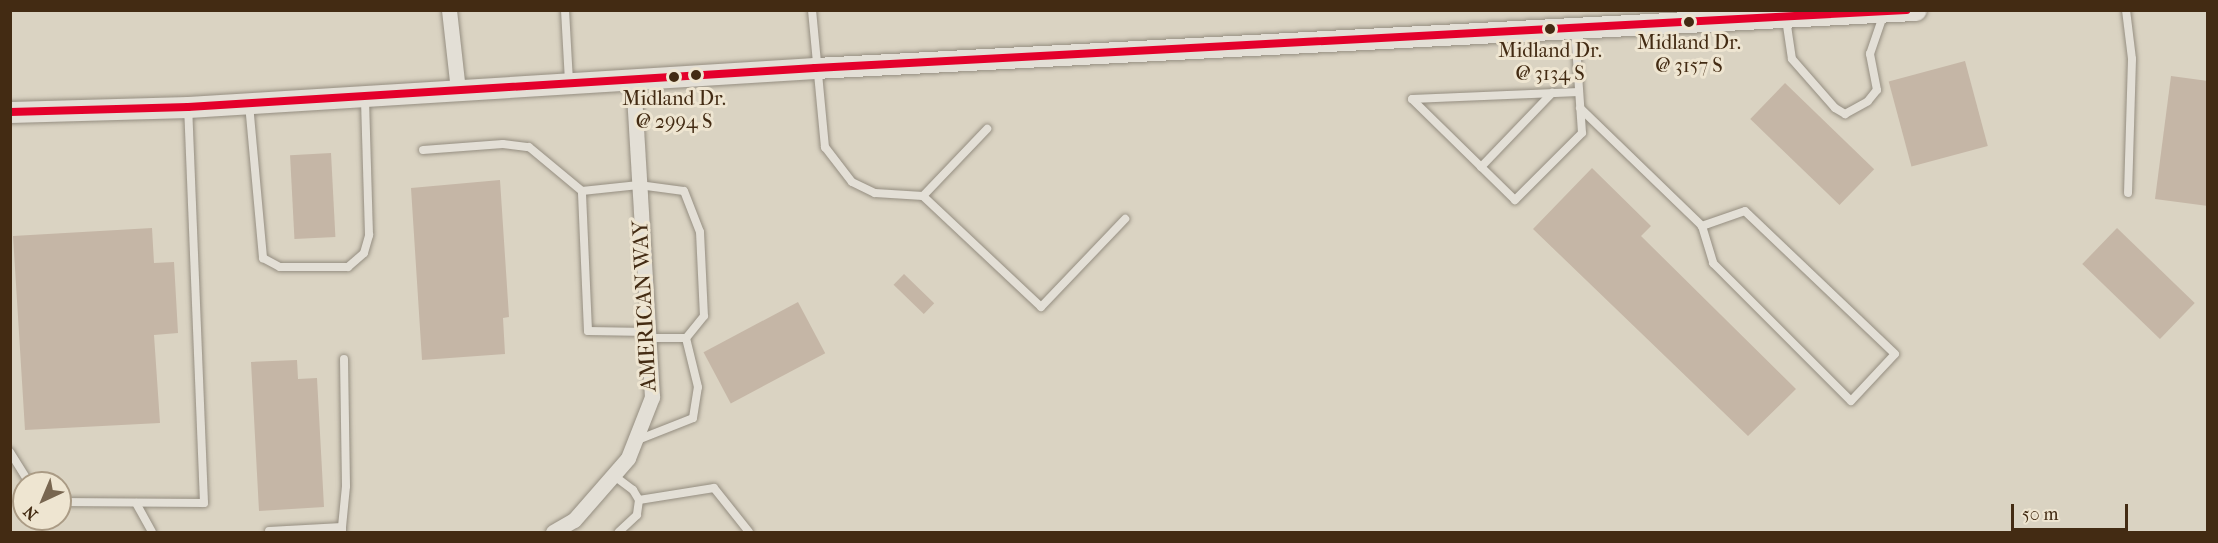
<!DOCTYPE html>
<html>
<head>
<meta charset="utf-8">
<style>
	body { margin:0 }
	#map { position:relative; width:2218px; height:543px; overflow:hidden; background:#dad3c2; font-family:"IM FELL French Canon",serif }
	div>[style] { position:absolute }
	.building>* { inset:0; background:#c5b6a6; transform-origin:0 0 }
	.roads { filter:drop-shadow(0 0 2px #958e81) drop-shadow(0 0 2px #958e81) }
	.lane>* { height:8px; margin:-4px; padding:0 4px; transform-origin:4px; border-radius:4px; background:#e3dfd6 }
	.street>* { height:15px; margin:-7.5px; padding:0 7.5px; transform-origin:7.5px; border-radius:7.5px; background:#e3dfd6 }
	.secondary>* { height:21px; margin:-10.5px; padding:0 10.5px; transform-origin:10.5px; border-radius:10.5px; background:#e3dfd6 }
	.bus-1>* { height:8px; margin:-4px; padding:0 4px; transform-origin:4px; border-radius:4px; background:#e4002b }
	.dots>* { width:16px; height:16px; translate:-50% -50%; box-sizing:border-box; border:3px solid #eee5d1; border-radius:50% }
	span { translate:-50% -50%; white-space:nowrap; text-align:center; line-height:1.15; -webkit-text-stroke:6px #eee5d1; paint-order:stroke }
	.bus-label { font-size:20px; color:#432b13 }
	.street-label { font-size:22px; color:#432b13 }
	.frame { position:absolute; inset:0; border:12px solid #432b13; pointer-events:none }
	.north { position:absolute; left:12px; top:471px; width:60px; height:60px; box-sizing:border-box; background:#eee5d1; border:2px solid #aa9b85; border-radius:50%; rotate:224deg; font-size:16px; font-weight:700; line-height:24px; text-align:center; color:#432b13 }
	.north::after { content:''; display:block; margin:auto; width:21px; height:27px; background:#786650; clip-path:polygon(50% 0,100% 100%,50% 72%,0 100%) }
	.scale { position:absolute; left:2011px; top:504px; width:117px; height:27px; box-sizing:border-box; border:3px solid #432b13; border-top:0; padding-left:8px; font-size:18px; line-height:21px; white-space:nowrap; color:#432b13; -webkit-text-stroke:4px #eee5d1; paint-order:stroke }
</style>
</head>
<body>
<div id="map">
	<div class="building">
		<i style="left:1965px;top:61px;width:88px;height:79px;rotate:75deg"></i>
		<i style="clip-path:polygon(2171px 76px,2208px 81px,2208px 206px,2155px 199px)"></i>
		<i style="left:1785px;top:83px;width:124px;height:50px;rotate:44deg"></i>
		<i style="left:331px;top:153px;width:84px;height:41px;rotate:87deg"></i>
		<i style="clip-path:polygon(1592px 168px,1651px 226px,1641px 236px,1796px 389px,1748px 436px,1533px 229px)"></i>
		<i style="clip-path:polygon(500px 180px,509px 317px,503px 318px,505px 354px,422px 360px,411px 188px)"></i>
		<i style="clip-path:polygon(152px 228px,154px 263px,174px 262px,178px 333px,154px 335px,160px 423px,25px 430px,13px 236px)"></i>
		<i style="left:2117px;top:228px;width:108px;height:50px;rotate:44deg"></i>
		<i style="left:904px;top:274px;width:42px;height:15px;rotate:44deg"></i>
		<i style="left:798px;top:302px;width:58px;height:107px;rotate:62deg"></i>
		<i style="clip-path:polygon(297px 360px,298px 379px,317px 378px,324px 507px,259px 511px,251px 362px)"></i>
	</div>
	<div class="roads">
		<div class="lane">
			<i style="left:565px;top:10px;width:72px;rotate:86.8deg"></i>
			<i style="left:812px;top:10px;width:138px;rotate:84.6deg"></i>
			<i style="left:825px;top:147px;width:44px;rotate:52.4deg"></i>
			<i style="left:852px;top:182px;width:25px;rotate:26deg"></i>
			<i style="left:875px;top:193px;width:48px;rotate:3.6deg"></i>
			<i style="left:923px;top:196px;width:93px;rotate:-46.3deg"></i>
			<i style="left:2126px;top:10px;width:49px;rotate:83deg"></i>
			<i style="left:2132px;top:59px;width:134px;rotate:91.7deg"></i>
			<i style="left:1786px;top:19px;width:40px;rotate:81.5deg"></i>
			<i style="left:1792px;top:59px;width:65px;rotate:48.7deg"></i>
			<i style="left:1835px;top:108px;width:12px;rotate:31deg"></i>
			<i style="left:1845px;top:114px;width:26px;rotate:-29deg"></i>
			<i style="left:1868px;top:101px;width:14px;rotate:-51deg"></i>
			<i style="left:1877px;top:90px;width:37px;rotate:-101deg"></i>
			<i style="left:1870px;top:54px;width:43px;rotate:-71.1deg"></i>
			<i style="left:1575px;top:30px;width:103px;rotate:86.1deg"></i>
			<i style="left:1582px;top:133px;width:95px;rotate:135deg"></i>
			<i style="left:1515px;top:200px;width:144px;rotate:-135.6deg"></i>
			<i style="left:1412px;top:99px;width:167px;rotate:-2.4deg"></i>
			<i style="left:249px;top:104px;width:155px;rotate:84.8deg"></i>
			<i style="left:263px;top:258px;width:19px;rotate:28deg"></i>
			<i style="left:280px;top:267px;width:68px"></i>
			<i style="left:348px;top:267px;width:21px;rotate:-41deg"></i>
			<i style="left:364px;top:253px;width:19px;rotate:-74deg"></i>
			<i style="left:369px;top:235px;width:138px;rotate:-91.7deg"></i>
			<i style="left:1580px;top:108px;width:170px;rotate:44deg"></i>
			<i style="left:1702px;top:226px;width:39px;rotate:73deg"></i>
			<i style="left:1713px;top:263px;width:195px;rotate:45deg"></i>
			<i style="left:1851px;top:401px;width:64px;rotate:-46.9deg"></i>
			<i style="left:1895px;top:354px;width:207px;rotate:-136.4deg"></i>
			<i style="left:1745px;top:211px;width:46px;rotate:160.8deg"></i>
			<i style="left:423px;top:150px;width:80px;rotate:-4.3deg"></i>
			<i style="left:503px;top:144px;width:26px;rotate:7deg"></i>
			<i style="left:529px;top:147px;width:69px;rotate:39.7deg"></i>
			<i style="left:1481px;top:167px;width:103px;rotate:-46.2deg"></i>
			<i style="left:923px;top:196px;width:162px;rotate:43.2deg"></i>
			<i style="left:1041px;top:307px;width:122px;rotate:-46.3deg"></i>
			<i style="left:648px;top:332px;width:60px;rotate:-179deg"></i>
			<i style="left:588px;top:331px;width:140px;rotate:-92.5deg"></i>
			<i style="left:582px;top:191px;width:57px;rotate:-6deg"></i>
			<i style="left:639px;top:185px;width:45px;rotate:7.6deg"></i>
			<i style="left:684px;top:191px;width:44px;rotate:68.7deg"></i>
			<i style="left:700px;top:232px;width:84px;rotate:87.3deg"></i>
			<i style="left:704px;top:316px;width:28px;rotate:129deg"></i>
			<i style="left:686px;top:338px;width:38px;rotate:180deg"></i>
			<i style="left:635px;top:441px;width:62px;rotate:-21.6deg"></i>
			<i style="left:693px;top:418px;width:31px;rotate:-81deg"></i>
			<i style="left:698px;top:387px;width:50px;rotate:-103.8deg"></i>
			<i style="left:10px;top:452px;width:36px;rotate:58deg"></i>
			<i style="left:613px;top:475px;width:25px;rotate:37deg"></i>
			<i style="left:633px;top:490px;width:12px;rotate:59deg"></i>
			<i style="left:639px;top:500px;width:15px;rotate:98deg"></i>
			<i style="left:637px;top:515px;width:25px;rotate:137deg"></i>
			<i style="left:639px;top:500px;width:76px;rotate:-9.1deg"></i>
			<i style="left:714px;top:488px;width:56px;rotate:51.5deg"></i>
			<i style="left:60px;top:502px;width:144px;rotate:0.4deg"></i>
			<i style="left:204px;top:503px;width:395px;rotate:-92.3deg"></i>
			<i style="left:136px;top:503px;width:33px;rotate:61deg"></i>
			<i style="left:342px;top:527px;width:41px;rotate:-84.4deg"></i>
			<i style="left:346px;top:486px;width:127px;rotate:-90.9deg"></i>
			<i style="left:269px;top:531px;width:73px;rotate:-3.1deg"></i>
			<i style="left:342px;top:527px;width:5px;rotate:90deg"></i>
		</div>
		<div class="street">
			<i style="left:449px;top:10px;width:81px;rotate:83.6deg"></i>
			<i style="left:553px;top:532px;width:24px;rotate:-30deg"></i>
			<i style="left:574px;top:520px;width:82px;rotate:-48.9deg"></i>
			<i style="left:628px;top:458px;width:66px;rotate:-68.5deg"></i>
			<i style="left:652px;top:397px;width:319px;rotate:-93.4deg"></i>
		</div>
		<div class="secondary">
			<i style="left:10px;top:112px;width:178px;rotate:-1.6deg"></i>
			<i style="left:188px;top:107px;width:628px;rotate:-3.56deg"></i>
			<i style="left:815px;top:68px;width:1102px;rotate:-3.02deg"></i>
		</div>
	</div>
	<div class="bus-1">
		<i style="left:10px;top:112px;width:178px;rotate:-1.6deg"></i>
		<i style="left:188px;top:107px;width:628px;rotate:-3.56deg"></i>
		<i style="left:815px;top:68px;width:1093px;rotate:-3.04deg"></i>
	</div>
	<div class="dots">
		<i style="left:1689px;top:22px;background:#432b13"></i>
		<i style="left:1550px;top:29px;background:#432b13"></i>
		<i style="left:696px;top:75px;background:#432b13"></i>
		<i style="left:674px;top:77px;background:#432b13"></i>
	</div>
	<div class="bus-label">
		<span style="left:1689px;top:54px">Midland Dr.<br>@ 3157 S</span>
		<span style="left:1550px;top:62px">Midland Dr.<br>@ 3134 S</span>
		<span style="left:674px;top:110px">Midland Dr.<br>@ 2994 S</span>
	</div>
	<div class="street-label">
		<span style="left:645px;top:306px;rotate:-93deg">AMERICAN WAY</span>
	</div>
	<div class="frame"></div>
	<div class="north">N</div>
	<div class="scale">50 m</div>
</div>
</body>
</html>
